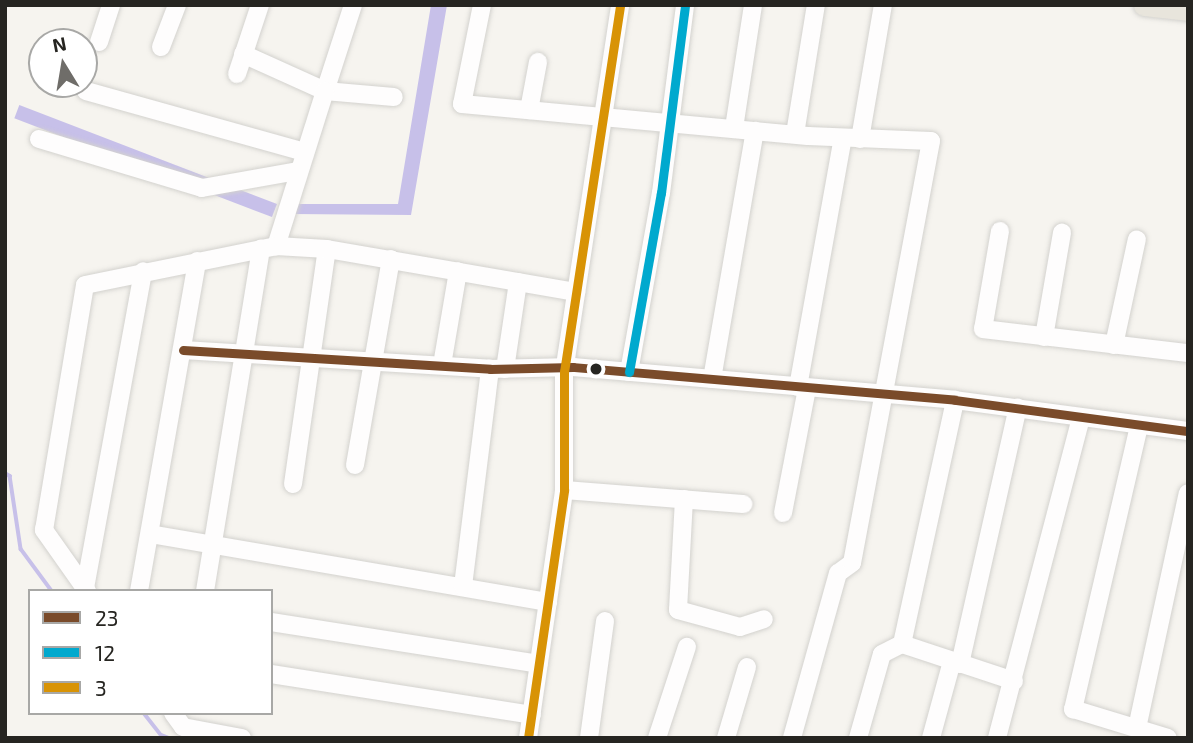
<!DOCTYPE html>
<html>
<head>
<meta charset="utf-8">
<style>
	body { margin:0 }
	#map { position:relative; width:1193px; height:743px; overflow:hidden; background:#f6f4ef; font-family:"Exo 2",sans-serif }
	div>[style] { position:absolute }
	.water>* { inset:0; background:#c7c0e9; transform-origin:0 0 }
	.stream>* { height:3.5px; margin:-1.75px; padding:0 1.75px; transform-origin:1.75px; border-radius:1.75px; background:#c7c0e9 }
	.roads { filter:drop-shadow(0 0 2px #d3d2ce) drop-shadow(0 0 2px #d3d2ce) }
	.minor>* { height:18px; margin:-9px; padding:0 9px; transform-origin:9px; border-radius:9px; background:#fefdfd }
	.major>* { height:21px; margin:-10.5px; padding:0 10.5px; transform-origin:10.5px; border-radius:10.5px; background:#e8e5dc }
	.bus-1>* { height:9px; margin:-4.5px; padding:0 4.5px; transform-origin:4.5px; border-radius:4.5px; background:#7a4b2a }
	.bus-2>* { height:9px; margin:-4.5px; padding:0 4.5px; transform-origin:4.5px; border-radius:4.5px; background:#00a9ce }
	.bus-3>* { height:9px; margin:-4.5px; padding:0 4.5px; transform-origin:4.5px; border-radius:4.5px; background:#d89305 }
	.dots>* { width:19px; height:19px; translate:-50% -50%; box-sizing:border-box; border:4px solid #fff; border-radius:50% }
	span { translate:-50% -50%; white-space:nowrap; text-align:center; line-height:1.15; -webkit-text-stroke:6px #fff; paint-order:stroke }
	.frame { position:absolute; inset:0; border:7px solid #262521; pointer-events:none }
	.legend { position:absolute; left:28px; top:589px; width:245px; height:126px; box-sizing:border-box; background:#fff; border:2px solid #a8a8a6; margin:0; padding:9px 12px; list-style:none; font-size:21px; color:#262521 }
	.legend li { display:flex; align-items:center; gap:14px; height:35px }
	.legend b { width:35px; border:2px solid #a8a8a6 }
	.north { position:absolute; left:28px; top:28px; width:70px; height:70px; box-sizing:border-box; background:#fff; border:2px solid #a8a8a6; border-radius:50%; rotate:349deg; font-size:19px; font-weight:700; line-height:28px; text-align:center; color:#262521 }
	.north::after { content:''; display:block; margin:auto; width:24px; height:32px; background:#6f6d69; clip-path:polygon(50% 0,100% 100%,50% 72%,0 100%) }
</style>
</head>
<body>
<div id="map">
	<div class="water">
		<i style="clip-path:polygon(431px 5px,447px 5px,411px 215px,292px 214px,295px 204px,398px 204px)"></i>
		<i style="left:277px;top:204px;width:14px;height:276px;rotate:111deg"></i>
	</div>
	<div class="stream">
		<i style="left:5px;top:473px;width:6px;rotate:31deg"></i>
		<i style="left:10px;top:476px;width:74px;rotate:81.4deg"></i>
		<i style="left:21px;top:549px;width:52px;rotate:53.6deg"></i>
		<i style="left:144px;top:713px;width:28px;rotate:52deg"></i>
		<i style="left:161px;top:735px;width:9px;rotate:21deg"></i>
	</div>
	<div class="roads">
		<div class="minor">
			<i style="left:353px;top:5px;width:90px;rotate:108deg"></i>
			<i style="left:325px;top:91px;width:69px;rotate:5deg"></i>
			<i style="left:482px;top:5px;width:101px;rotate:101.4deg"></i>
			<i style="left:462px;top:104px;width:347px;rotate:5.3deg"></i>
			<i style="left:808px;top:136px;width:123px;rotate:2.3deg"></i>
			<i style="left:931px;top:141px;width:429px;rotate:100.6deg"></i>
			<i style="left:852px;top:563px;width:17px;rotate:144deg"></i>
			<i style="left:838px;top:573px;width:171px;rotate:105.6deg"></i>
			<i style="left:99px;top:42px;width:39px;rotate:-72deg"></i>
			<i style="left:161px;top:47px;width:45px;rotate:-69.1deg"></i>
			<i style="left:243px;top:54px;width:90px;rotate:24.3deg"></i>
			<i style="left:325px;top:91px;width:163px;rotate:107.5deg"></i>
			<i style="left:237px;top:74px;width:73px;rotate:-71.6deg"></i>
			<i style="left:86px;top:91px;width:226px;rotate:15.6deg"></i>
			<i style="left:529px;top:110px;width:49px;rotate:-79.4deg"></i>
			<i style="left:734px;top:128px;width:124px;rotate:-81.2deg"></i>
			<i style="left:795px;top:134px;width:131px;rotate:-80.8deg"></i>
			<i style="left:39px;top:139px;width:170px;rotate:16.7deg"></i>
			<i style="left:202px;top:188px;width:97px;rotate:-10.1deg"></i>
			<i style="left:860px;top:139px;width:136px;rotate:-80.3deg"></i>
			<i style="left:1000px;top:231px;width:99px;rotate:99.8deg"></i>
			<i style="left:983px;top:329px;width:206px;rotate:6.7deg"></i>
			<i style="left:1044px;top:337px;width:106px;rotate:-80.2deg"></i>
			<i style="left:1114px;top:345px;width:108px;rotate:-77.8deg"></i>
			<i style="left:183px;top:350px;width:308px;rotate:3.5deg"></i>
			<i style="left:490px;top:369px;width:83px;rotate:-1.4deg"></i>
			<i style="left:573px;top:367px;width:383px;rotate:4.9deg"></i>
			<i style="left:955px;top:400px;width:235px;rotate:7.6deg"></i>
			<i style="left:442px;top:365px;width:95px;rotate:-80.3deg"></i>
			<i style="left:505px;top:369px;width:88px;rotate:-81.5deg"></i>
			<i style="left:629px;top:372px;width:182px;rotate:-79.9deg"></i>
			<i style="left:661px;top:193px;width:190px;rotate:-82.7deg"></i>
			<i style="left:712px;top:379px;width:252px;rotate:-80.2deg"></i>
			<i style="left:798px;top:387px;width:253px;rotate:-79.8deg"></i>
			<i style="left:1139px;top:426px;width:291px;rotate:103.1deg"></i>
			<i style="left:1073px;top:709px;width:99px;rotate:17deg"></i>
			<i style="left:355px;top:465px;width:209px;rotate:-80.1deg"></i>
			<i style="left:293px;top:484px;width:237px;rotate:-81.8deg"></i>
			<i style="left:564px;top:490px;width:180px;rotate:4.5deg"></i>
			<i style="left:684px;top:499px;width:111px;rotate:93.1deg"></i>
			<i style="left:678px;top:610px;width:64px;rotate:15.3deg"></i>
			<i style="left:740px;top:627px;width:25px;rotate:-18deg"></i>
			<i style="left:783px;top:513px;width:127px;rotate:-79.1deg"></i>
			<i style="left:150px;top:534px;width:404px;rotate:9.7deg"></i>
			<i style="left:463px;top:586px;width:219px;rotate:-82.9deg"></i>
			<i style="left:85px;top:588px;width:322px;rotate:-79.6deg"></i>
			<i style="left:87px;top:591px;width:75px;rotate:-125.2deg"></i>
			<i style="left:44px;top:530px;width:248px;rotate:-80.5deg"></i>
			<i style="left:85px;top:285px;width:195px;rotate:-11.5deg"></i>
			<i style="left:276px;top:246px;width:51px;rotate:3.4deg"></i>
			<i style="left:327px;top:249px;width:253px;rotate:9.8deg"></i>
			<i style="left:139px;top:591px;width:335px;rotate:-80deg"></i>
			<i style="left:205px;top:591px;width:347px;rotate:-80.7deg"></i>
			<i style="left:271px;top:622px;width:271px;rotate:8.9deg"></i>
			<i style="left:902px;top:644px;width:118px;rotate:18.3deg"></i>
			<i style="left:960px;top:664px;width:263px;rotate:-77.3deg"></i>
			<i style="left:271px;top:674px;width:264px;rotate:8.9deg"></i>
			<i style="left:173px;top:713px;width:17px;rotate:54deg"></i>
			<i style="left:183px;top:727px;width:60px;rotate:10.6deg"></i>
			<i style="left:1137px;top:728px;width:240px;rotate:-77.8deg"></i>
			<i style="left:528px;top:738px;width:251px;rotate:-81.7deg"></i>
			<i style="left:564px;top:490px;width:118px;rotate:-90deg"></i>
			<i style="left:564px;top:372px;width:371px;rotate:-81.3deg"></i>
			<i style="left:589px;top:738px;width:118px;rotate:-82.2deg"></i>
			<i style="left:657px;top:738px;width:96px;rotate:-71.8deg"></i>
			<i style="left:726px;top:738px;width:74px;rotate:-73.5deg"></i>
			<i style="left:858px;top:738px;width:87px;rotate:-74.1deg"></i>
			<i style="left:882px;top:654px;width:22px;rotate:-27deg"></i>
			<i style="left:902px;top:644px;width:250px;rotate:-77.7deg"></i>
			<i style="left:931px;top:738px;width:80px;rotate:-74.7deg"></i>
			<i style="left:997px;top:738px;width:331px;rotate:-75.3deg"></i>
		</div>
		<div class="major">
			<i style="left:1144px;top:5px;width:44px;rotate:6.5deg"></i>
		</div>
	</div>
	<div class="bus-1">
		<i style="left:183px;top:350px;width:308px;rotate:3.5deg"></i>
		<i style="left:490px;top:369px;width:83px;rotate:-1.4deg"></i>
		<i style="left:573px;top:367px;width:383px;rotate:4.9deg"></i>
		<i style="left:955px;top:400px;width:235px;rotate:7.6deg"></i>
	</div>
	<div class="bus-2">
		<i style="left:629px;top:372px;width:182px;rotate:-79.9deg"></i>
		<i style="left:661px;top:193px;width:190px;rotate:-82.7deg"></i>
	</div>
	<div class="bus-3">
		<i style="left:528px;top:738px;width:251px;rotate:-81.7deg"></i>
		<i style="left:564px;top:490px;width:118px;rotate:-90deg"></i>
		<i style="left:564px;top:372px;width:371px;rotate:-81.3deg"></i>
	</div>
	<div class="dots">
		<i style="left:596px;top:369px;background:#262521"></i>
	</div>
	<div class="frame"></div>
	<ul class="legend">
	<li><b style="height:9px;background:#7a4b2a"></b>23</li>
	<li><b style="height:9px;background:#00a9ce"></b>12</li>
	<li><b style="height:9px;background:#d89305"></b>3</li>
	</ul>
	<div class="north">N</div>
</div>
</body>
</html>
